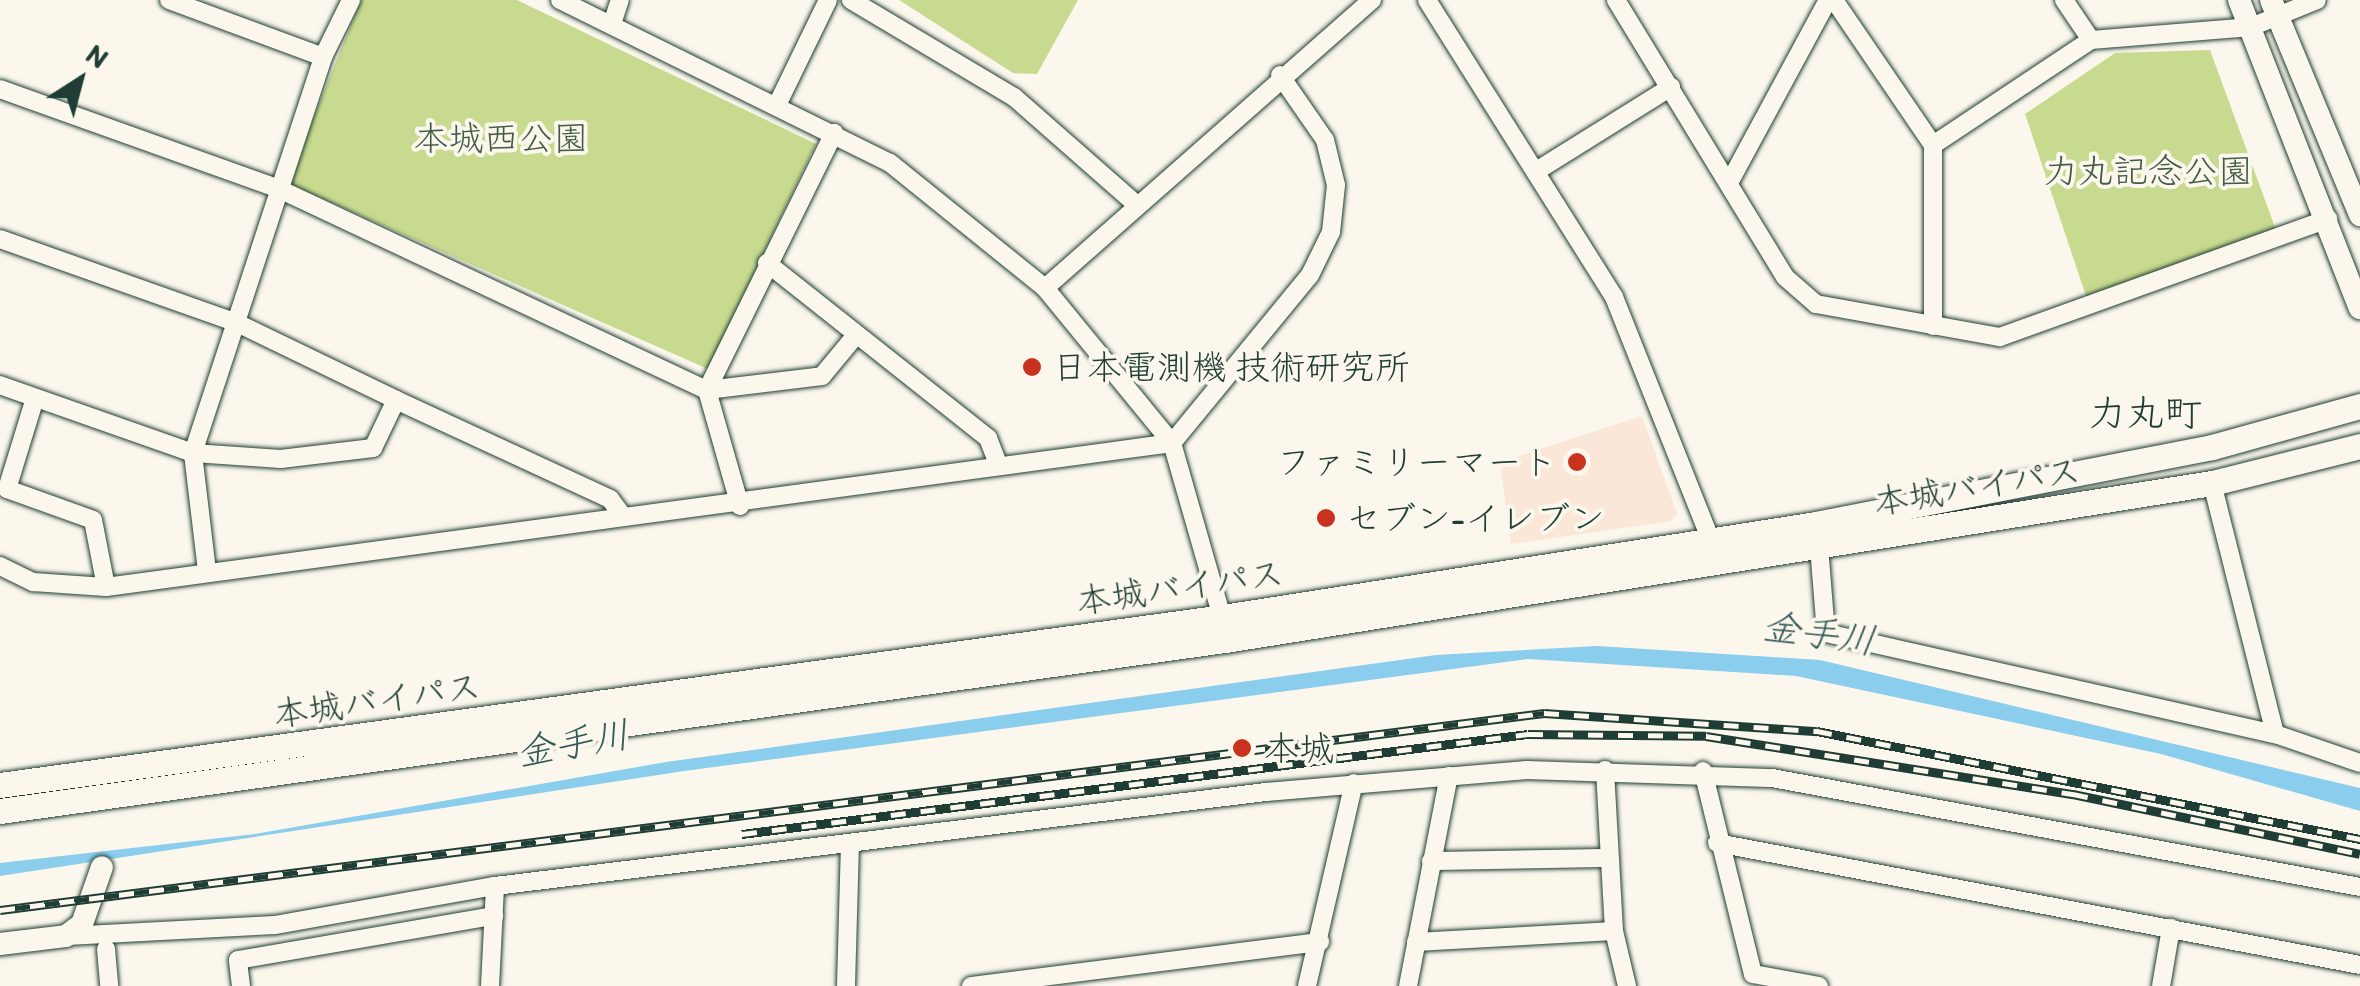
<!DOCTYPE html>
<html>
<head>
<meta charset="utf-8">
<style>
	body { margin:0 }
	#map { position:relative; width:2360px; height:986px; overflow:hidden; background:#fbf7ec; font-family:Itim,"Klee One",sans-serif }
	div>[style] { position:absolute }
	.built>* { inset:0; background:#fae7d7 }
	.green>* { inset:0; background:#c8da8f }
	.water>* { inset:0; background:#8bcded }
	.roads { filter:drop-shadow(0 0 2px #1f3d34) drop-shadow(0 0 2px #1f3d34) }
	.minor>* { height:18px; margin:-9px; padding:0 9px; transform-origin:9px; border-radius:9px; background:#fbf7ec }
	.major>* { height:22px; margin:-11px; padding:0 11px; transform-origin:11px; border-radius:11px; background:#fbf7ec }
	.highway>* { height:25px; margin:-12.5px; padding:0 12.5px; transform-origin:12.5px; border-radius:12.5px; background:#fbf7ec }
	.rail>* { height:9px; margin-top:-4.5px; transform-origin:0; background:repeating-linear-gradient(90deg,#fbf7ec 0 15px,#1f3d34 0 30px); box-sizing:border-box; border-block:2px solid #1f3d34 }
	.dots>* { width:28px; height:28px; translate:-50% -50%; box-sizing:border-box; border:5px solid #fbf7ec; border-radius:50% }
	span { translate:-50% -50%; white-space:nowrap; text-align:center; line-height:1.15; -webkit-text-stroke:8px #fbf7ec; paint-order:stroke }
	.park-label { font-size:35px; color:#415c46 }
	.poi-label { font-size:35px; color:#1f3d34 }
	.left { translate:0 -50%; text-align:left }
	.right { translate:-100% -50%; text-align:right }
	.street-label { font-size:35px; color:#1f3d34 }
	.neighbourhood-label { font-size:38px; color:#1f3d34 }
	.water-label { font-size:38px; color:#355a59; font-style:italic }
	.north { position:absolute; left:30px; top:30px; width:100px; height:100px; -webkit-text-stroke:8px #fbf7ec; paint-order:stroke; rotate:36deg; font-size:28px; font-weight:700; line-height:40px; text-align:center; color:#1f3d34 }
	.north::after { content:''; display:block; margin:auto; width:35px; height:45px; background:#1f3d34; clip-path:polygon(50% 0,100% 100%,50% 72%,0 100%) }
</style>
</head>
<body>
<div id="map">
	<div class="built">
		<i style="clip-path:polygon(1642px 416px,1677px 514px,1671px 521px,1511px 544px,1500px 462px)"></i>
	</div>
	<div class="green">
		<i style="clip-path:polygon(361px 0,517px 0,816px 144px,708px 369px,287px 183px)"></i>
		<i style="clip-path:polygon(899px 0,1078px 0,1037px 74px,1013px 73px)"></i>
		<i style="clip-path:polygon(2210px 50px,2280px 241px,2087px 299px,2025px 114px,2115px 53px)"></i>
	</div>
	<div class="water">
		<i style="clip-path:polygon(1597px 646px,1820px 660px,2360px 788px,2360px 811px,2161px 754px,1796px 676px,1528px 659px,684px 771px,0 876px,0 863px,255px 834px,666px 762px,1436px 655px)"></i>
	</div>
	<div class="roads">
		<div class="minor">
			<i style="left:169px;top:0;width:164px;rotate:20.3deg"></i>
			<i style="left:560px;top:0;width:368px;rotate:26.3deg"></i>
			<i style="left:890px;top:163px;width:199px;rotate:38.9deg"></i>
			<i style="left:1045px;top:288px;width:200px;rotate:50.7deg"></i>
			<i style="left:1172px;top:443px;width:188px;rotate:74deg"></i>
			<i style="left:851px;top:0;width:190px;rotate:30.8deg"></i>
			<i style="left:1014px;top:97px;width:164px;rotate:41.3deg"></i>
			<i style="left:1427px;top:0;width:351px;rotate:57.8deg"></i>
			<i style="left:1614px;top:297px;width:273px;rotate:68.3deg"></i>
			<i style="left:1616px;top:0;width:324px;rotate:58.6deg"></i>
			<i style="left:1785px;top:277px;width:41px;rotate:41.1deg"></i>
			<i style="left:1816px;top:304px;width:187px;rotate:10.2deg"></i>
			<i style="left:2000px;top:337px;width:349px;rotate:-19.8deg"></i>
			<i style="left:1834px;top:0;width:176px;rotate:55.7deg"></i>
			<i style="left:1933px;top:145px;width:181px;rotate:90deg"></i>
			<i style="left:2064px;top:0;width:48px;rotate:56deg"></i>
			<i style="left:612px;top:24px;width:25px;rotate:-72deg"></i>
			<i style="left:0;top:89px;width:296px;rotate:19.7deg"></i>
			<i style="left:279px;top:189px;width:473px;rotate:25.2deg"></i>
			<i style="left:707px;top:390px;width:116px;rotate:-6.9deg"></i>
			<i style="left:822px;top:376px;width:53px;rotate:-50.3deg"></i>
			<i style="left:778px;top:103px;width:114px;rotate:-64.1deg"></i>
			<i style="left:1933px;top:145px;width:190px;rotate:-33.6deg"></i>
			<i style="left:2091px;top:40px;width:161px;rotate:-4.6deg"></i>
			<i style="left:2251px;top:27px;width:71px;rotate:-22.2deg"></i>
			<i style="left:1538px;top:170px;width:157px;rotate:-32deg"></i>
			<i style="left:1729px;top:183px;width:208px;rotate:-61.6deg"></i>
			<i style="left:0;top:239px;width:249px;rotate:19.5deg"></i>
			<i style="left:235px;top:322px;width:179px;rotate:25.8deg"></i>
			<i style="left:396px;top:400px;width:53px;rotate:115.6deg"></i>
			<i style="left:373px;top:448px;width:93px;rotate:173.2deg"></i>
			<i style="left:281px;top:459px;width:88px;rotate:-176.1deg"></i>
			<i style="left:193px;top:453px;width:205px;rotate:-160.6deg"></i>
			<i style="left:767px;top:263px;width:282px;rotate:38.4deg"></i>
			<i style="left:988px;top:438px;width:26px;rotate:69deg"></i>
			<i style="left:1045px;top:288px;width:436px;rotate:-41.4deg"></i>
			<i style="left:35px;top:398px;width:95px;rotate:107.1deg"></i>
			<i style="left:7px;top:489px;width:91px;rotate:19.8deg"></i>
			<i style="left:93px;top:520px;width:68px;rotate:79deg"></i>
			<i style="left:396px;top:400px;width:236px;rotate:24.8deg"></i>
			<i style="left:610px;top:499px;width:20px;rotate:53deg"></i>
			<i style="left:2212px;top:483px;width:259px;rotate:75.9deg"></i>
			<i style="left:740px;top:506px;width:121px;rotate:-105.9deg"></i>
			<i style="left:707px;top:390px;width:287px;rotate:-63.7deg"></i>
			<i style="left:1818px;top:534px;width:99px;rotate:85.4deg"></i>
			<i style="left:1826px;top:633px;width:460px;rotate:12.7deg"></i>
			<i style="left:2275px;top:734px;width:90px;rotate:18.8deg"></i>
			<i style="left:0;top:566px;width:37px;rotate:26deg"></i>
			<i style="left:33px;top:582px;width:73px;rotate:3.9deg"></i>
			<i style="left:106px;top:587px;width:1076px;rotate:-7.69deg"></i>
			<i style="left:1172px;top:443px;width:217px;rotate:-50.6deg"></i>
			<i style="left:1310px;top:275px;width:48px;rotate:-64deg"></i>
			<i style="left:1331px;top:232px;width:47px;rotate:-83.9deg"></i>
			<i style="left:1336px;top:185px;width:46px;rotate:-103.7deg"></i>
			<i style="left:1325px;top:140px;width:79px;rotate:-124.7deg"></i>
			<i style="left:207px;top:571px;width:119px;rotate:-96.8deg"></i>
			<i style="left:193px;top:453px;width:417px;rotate:-71.8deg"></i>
			<i style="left:323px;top:57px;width:64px;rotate:-63.8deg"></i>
			<i style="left:1605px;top:770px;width:161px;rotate:86.8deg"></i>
			<i style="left:1614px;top:931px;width:57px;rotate:76.7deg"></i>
			<i style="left:1703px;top:771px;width:209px;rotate:76.2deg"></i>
			<i style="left:1753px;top:974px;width:67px;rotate:10.3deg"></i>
			<i style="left:1717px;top:843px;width:654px;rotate:10.74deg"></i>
			<i style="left:1431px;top:861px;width:176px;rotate:-1deg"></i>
			<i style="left:66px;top:936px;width:209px;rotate:-3deg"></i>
			<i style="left:275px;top:925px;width:223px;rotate:-10.1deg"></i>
			<i style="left:495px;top:886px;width:777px;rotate:-6.95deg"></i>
			<i style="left:1266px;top:792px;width:262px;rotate:-4.8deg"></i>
			<i style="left:1527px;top:770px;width:245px;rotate:1.9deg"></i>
			<i style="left:1772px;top:778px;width:598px;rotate:10.5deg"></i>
			<i style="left:1416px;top:942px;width:198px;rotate:-3.2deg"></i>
			<i style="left:106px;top:949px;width:37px;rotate:85deg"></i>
			<i style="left:241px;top:986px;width:26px;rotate:-97deg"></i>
			<i style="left:238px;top:960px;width:260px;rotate:-9.8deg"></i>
			<i style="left:490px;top:986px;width:100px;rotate:-87.1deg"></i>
			<i style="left:846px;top:986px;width:141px;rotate:-88.4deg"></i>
			<i style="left:971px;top:986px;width:352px;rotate:-7.2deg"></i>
			<i style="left:1307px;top:986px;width:208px;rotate:-77deg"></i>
			<i style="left:1408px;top:986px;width:214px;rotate:-79deg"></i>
			<i style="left:2161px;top:986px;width:59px;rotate:-80.2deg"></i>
		</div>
		<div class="major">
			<i style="left:2239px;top:0;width:331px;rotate:68.6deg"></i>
			<i style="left:2271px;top:0;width:233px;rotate:67.5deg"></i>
			<i style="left:0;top:944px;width:66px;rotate:-6.9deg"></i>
			<i style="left:66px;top:936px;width:20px;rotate:-37deg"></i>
			<i style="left:82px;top:924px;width:60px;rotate:-70.7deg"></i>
		</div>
		<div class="highway">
			<i style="left:0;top:785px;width:1234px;rotate:-7.82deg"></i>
			<i style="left:1223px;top:617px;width:600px;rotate:-8.91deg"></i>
			<i style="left:1816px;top:524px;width:403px;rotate:-11deg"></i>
			<i style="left:2212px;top:447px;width:154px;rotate:-15.5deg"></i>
			<i style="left:0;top:811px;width:1237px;rotate:-7.95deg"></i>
			<i style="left:1225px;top:640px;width:999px;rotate:-9.04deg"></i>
			<i style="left:2212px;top:483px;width:153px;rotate:-14deg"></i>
		</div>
	</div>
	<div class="rail">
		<i style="left:742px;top:834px;width:792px;rotate:-7.25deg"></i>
		<i style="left:1528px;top:734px;width:178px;rotate:0.6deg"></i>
		<i style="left:1706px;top:736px;width:372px;rotate:9deg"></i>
		<i style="left:2073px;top:794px;width:293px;rotate:11.8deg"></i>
		<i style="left:0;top:910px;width:1557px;rotate:-7.27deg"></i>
		<i style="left:1544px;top:713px;width:274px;rotate:3.8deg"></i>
		<i style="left:1817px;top:731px;width:554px;rotate:11.25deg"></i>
	</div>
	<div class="dots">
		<i style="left:1032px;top:367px;background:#c8321e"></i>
		<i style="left:1577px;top:462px;background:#c8321e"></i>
		<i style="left:1326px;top:518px;background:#c8321e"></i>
		<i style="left:1242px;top:748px;background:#c8321e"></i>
	</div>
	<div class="park-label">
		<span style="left:501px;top:138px">本城西公園</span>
		<span style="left:2148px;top:171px">力丸記念公園</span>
	</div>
	<div class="poi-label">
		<span class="left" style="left:1052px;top:367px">日本電測機 技術研究所</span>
		<span class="right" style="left:1557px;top:462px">ファミリーマート</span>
		<span class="left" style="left:1346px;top:518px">セブン-イレブン</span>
		<span class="left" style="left:1264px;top:748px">本城</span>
	</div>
	<div class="street-label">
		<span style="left:1977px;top:486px;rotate:-9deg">本城バイパス</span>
		<span style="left:1180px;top:587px;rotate:-8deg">本城バイパス</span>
		<span style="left:377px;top:700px;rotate:-8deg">本城バイパス</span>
	</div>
	<div class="neighbourhood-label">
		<span style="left:2145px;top:414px">力丸町</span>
	</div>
	<div class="water-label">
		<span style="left:1819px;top:634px;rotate:8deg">金手川</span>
		<span style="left:573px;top:744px;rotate:-10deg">金手川</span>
	</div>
	<div class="north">N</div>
</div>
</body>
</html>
